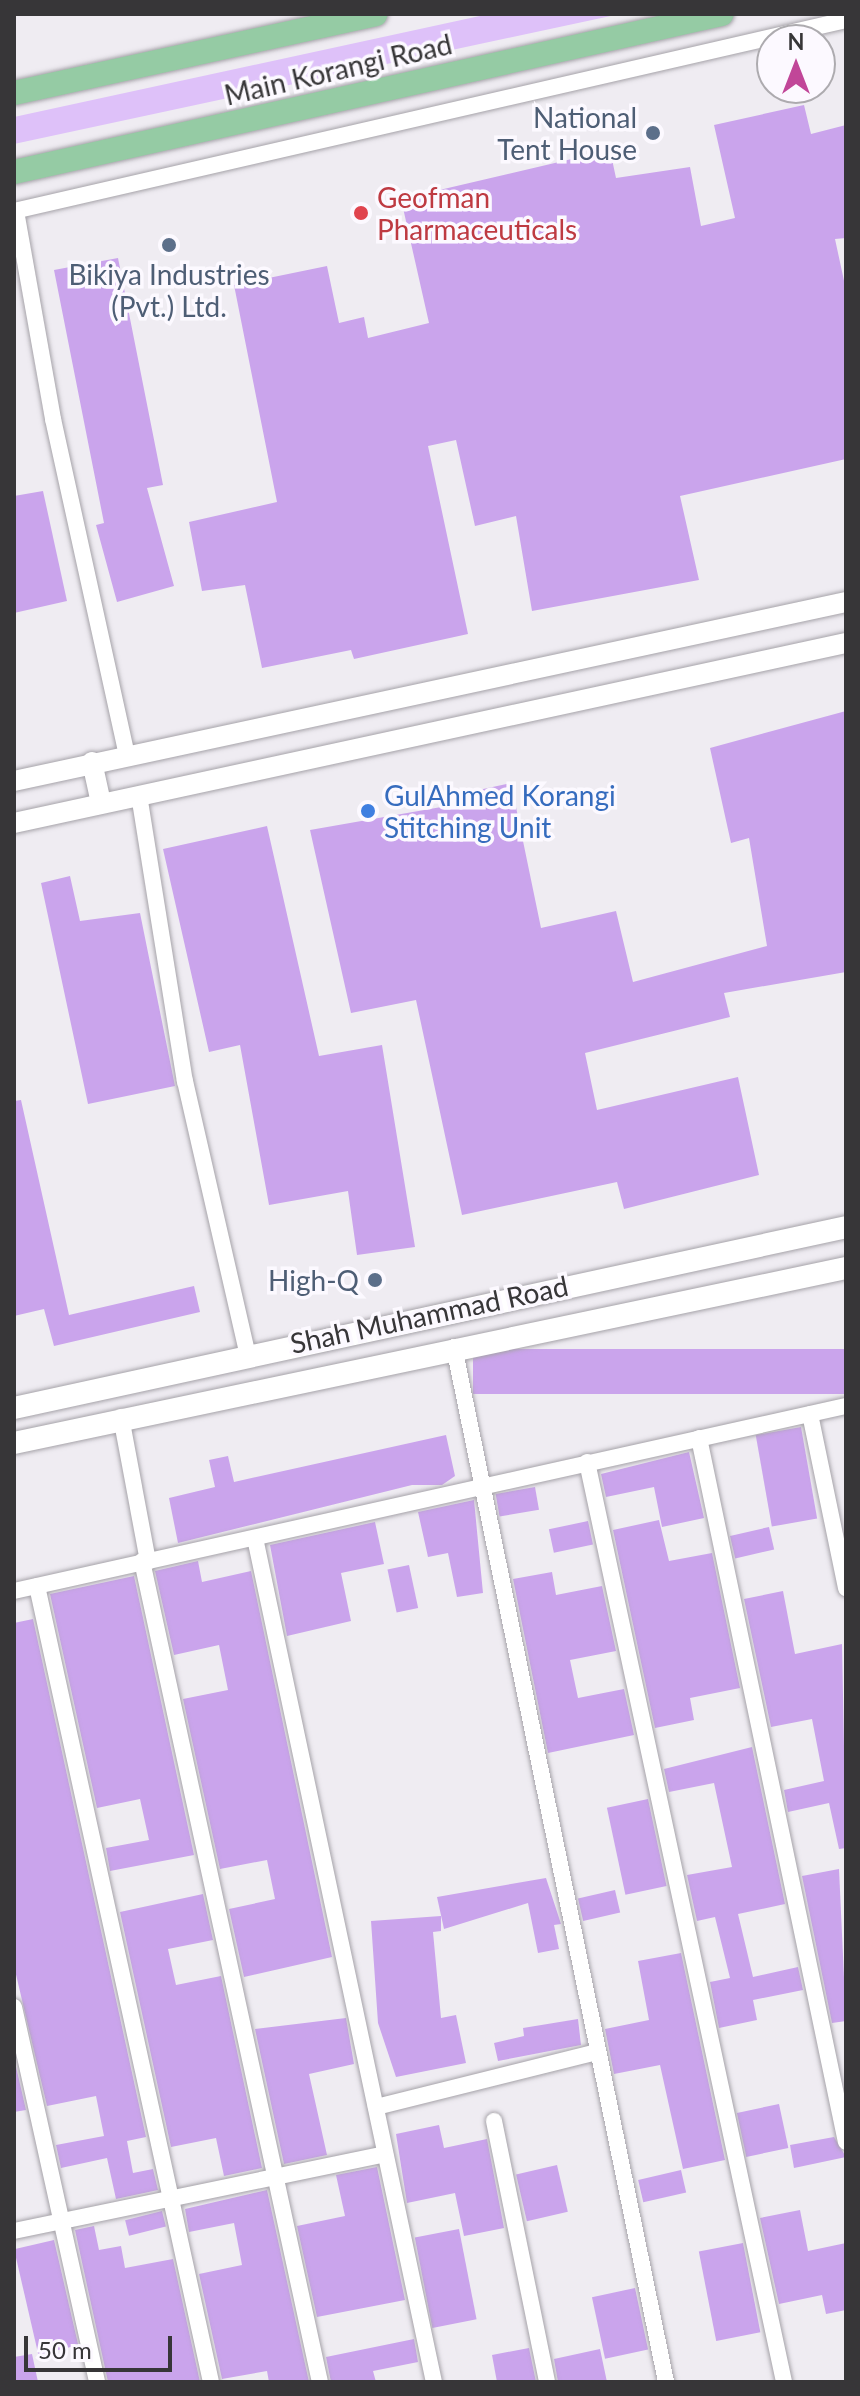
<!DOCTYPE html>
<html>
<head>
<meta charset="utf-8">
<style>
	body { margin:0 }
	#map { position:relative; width:860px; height:2396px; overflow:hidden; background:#efecf2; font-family:Lato,sans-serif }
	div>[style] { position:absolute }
	.green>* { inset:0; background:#dec1f9 }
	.building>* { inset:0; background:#caa4ec; transform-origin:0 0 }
	.roads { filter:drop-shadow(0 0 2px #a6a3a9) drop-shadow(0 0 2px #a6a3a9) }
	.minor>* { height:16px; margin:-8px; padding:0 8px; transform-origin:8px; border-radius:8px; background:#fff }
	.tertiary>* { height:20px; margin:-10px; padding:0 10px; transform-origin:10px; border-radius:10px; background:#fff }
	.secondary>* { height:22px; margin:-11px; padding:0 11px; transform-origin:11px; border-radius:11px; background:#fff }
	.primary>* { height:24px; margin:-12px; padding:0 12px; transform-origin:12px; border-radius:12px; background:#95cba4 }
	.dots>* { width:22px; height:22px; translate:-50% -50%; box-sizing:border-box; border:4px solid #fcf9ff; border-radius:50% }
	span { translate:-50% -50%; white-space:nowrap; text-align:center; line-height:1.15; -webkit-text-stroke:7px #fcf9ff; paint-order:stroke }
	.street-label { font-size:28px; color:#373638 }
	.service-label { font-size:28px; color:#4e5e75 }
	.right { translate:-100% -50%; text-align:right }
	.health-label { font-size:28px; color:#be3a42 }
	.left { translate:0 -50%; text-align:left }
	.shop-label { font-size:28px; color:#366cbe }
	.frame { position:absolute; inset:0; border:16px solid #373638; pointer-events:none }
	.north { position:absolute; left:756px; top:24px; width:80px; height:80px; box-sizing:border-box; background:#fcf9ff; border:2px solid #adabaf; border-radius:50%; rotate:0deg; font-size:22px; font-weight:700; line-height:32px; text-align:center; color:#373638 }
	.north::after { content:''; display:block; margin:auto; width:28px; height:36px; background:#c14698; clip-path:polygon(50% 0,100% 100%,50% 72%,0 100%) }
	.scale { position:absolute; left:24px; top:2336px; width:148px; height:36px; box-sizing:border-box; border:4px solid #373638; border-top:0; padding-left:10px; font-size:24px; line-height:28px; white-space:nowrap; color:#373638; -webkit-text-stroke:6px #fcf9ff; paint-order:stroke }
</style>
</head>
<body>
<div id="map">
	<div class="green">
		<i style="clip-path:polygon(489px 14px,620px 14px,14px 144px,14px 117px)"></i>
	</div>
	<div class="building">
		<i style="clip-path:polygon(804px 105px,811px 134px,846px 125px,846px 238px,835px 239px,846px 290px,846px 459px,680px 496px,699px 580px,532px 611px,516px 516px,475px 526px,456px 440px,428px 446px,468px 634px,354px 659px,351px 650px,262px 668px,245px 585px,202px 591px,189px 522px,277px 502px,234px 285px,327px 266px,339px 323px,364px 317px,368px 338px,429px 323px,401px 199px,610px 150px,616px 178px,690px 167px,701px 226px,735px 218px,714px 125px)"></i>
		<i style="clip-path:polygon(118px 258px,163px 485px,147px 488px,174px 586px,117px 602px,96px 525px,104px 523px,54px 270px)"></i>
		<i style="clip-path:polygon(43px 491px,67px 601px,14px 613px,14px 496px)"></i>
		<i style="clip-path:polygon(846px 711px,846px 972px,724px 993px,730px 1017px,585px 1053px,597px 1110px,738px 1077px,759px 1175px,624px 1209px,617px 1182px,462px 1215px,416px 1000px,351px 1013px,310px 830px,447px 806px,446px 797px,511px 783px,541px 928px,616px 911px,633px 982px,767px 946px,749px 838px,731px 843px,710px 748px)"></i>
		<i style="clip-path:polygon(267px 826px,319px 1056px,382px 1045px,415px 1247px,357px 1255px,348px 1191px,269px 1205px,240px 1045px,209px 1052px,163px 849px)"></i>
		<i style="clip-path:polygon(70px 876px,80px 921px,140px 913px,175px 1086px,88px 1104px,41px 883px)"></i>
		<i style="clip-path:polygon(21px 1100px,69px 1315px,194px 1286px,200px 1312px,54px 1346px,44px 1309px,14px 1316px,14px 1101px)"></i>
		<i style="left:846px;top:1349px;width:45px;height:373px;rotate:90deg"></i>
		<i style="left:801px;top:1427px;width:93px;height:46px;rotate:80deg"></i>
		<i style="clip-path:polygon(446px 1435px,455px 1476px,442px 1485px,412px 1485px,178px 1543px,169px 1498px,215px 1487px,209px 1460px,228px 1456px,234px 1482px)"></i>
		<i style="clip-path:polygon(689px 1452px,704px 1518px,662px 1527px,654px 1487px,606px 1497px,601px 1474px)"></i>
		<i style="left:535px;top:1487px;width:23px;height:40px;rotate:80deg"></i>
		<i style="clip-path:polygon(474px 1500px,483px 1593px,457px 1597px,448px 1553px,428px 1557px,418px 1512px)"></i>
		<i style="clip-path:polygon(659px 1520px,669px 1561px,712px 1553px,740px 1688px,690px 1698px,694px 1720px,655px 1728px,613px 1530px)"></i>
		<i style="left:588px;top:1521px;width:24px;height:40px;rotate:78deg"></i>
		<i style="clip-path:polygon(375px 1522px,384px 1564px,341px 1573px,351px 1621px,287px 1636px,270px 1545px)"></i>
		<i style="left:769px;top:1527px;width:23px;height:40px;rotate:77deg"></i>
		<i style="clip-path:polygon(198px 1561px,202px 1582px,251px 1571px,332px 1957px,244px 1977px,229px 1909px,275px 1899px,267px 1860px,220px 1869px,183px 1699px,228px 1690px,219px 1645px,174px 1655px,155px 1571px)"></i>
		<i style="left:409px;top:1565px;width:44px;height:22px;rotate:78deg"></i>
		<i style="clip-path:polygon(552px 1572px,556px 1595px,602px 1586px,616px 1651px,570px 1660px,578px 1698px,624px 1689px,634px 1735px,548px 1753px,513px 1579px)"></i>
		<i style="clip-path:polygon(134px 1576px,194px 1855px,110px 1871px,106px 1848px,149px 1840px,140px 1799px,97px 1808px,50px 1594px)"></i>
		<i style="clip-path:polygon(783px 1591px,795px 1654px,842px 1644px,846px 1848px,839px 1849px,829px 1803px,788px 1812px,784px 1790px,824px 1781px,812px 1719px,771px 1727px,744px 1599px)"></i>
		<i style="clip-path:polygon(33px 1619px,146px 2137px,127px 2141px,133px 2173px,153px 2169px,158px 2190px,116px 2199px,107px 2158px,61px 2168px,56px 2145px,104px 2136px,96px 2096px,47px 2106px,14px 1966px,14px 1623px)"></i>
		<i style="clip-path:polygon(752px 1747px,785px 1904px,738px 1914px,753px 1977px,798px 1967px,803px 1990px,753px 2000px,757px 2020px,719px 2028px,710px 1982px,730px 1978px,715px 1917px,697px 1921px,687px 1875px,732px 1867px,714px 1783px,669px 1792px,664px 1769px)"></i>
		<i style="left:648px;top:1799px;width:89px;height:42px;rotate:78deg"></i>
		<i style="clip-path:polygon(839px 1869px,846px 2021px,832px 2023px,802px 1876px)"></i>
		<i style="clip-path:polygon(546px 1878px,561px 1924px,554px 1925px,559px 1949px,538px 1953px,528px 1903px,444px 1929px,437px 1897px)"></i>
		<i style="left:615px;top:1890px;width:23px;height:38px;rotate:77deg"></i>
		<i style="clip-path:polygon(203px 1894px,213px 1940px,168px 1949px,176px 1985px,221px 1976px,262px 2168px,224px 2176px,216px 2138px,171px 2147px,120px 1912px)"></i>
		<i style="clip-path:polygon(441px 1916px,441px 1931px,433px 1932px,441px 2018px,456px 2015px,466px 2063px,396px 2077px,378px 2023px,371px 1921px)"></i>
		<i style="clip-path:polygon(681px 1953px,725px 2160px,683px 2169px,660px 2065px,614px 2074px,605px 2029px,649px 2020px,638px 1961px)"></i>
		<i style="clip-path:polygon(346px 2018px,354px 2064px,309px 2074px,327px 2155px,284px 2164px,255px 2029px)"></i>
		<i style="clip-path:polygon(578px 2019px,581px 2045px,498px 2061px,494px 2043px,524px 2036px,523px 2028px)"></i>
		<i style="clip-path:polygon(14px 2058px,26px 2110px,14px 2112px)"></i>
		<i style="left:779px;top:2104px;width:45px;height:43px;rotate:78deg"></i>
		<i style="clip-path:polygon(439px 2125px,444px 2148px,487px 2139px,504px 2228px,464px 2236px,455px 2193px,407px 2203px,396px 2134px)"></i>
		<i style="clip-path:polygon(834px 2137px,846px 2157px,794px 2168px,790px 2145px)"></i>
		<i style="left:557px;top:2165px;width:48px;height:42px;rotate:77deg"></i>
		<i style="clip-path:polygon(377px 2167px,405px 2300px,317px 2317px,297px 2226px,345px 2216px,336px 2175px)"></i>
		<i style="left:681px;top:2170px;width:23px;height:44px;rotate:77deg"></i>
		<i style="clip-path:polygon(267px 2190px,309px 2382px,269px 2382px,267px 2371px,222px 2379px,199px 2274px,242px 2265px,234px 2223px,189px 2232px,185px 2209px)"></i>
		<i style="clip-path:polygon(800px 2210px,808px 2251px,846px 2243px,846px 2310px,826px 2314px,822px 2295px,779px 2304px,760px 2218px)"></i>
		<i style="left:162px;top:2211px;width:16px;height:38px;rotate:76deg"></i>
		<i style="clip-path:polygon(94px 2226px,99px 2250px,121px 2246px,125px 2268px,173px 2259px,200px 2382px,108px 2382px,75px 2230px)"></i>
		<i style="left:459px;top:2229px;width:92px;height:45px;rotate:79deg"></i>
		<i style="left:54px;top:2240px;width:108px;height:41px;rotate:77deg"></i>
		<i style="left:743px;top:2243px;width:91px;height:45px;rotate:79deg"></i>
		<i style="left:635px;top:2288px;width:63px;height:44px;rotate:78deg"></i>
		<i style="clip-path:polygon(414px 2339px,418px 2362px,373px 2371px,376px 2382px,331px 2382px,326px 2357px)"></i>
		<i style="clip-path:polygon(529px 2348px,536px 2382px,497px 2382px,492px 2355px)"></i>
		<i style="clip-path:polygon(600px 2349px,607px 2382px,558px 2382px,554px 2359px)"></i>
		<i style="clip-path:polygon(32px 2354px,38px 2382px,14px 2382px,14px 2357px)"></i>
	</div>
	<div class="roads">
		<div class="minor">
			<i style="left:14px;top:211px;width:854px;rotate:-12.93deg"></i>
			<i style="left:16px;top:211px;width:211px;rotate:79.9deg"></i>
			<i style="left:53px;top:419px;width:344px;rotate:77.6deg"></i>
			<i style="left:139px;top:795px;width:290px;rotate:80.9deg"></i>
			<i style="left:185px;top:1081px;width:278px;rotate:77.1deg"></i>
			<i style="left:454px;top:1347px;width:1056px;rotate:78.42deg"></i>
			<i style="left:810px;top:1414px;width:178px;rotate:78.3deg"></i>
			<i style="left:121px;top:1417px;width:147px;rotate:79.4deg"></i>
			<i style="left:699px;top:1438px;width:719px;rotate:78.21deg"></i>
			<i style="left:587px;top:1462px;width:941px;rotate:77.91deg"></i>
			<i style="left:255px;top:1538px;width:863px;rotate:78.03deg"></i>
			<i style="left:142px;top:1561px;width:840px;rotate:77.77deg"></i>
			<i style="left:37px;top:1586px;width:815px;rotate:77.67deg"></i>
			<i style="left:14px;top:1591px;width:852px;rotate:-12.54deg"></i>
			<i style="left:14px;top:2007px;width:384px;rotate:77.5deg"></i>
			<i style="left:376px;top:2107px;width:228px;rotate:-14deg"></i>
			<i style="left:494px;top:2121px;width:266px;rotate:78.5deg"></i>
			<i style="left:14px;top:2231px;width:379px;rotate:-11.7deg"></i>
		</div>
		<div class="tertiary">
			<i style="left:92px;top:762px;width:42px;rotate:77.6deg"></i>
			<i style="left:14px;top:781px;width:851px;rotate:-12.14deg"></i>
			<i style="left:14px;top:823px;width:851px;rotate:-12.21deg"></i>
		</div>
		<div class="secondary">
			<i style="left:14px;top:1408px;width:851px;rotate:-12.27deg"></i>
			<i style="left:14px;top:1443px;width:850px;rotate:-11.88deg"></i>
		</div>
		<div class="primary">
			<i style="left:14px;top:93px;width:370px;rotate:-12.3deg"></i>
			<i style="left:14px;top:172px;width:725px;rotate:-12.58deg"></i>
		</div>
	</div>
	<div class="dots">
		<i style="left:653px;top:133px;background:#5c6f8a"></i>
		<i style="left:361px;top:213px;background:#e0444e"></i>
		<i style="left:169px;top:245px;background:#5c6f8a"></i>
		<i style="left:368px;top:811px;background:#3f7fe0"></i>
		<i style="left:375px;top:1280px;background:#5c6f8a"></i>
	</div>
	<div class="street-label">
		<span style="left:338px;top:69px;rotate:-13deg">Main Korangi Road</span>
		<span style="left:429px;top:1314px;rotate:-12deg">Shah Muhammad Road</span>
	</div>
	<div class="service-label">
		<span class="right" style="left:637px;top:133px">National<br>Tent House</span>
		<span style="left:169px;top:290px">Bikiya Industries<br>(Pvt.) Ltd.</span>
		<span class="right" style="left:359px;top:1280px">High-Q</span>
	</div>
	<div class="health-label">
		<span class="left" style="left:377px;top:213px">Geofman<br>Pharmaceuticals</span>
	</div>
	<div class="shop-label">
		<span class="left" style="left:384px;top:811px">GulAhmed Korangi<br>Stitching Unit</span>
	</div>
	<div class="frame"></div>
	<div class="north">N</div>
	<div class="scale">50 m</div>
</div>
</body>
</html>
